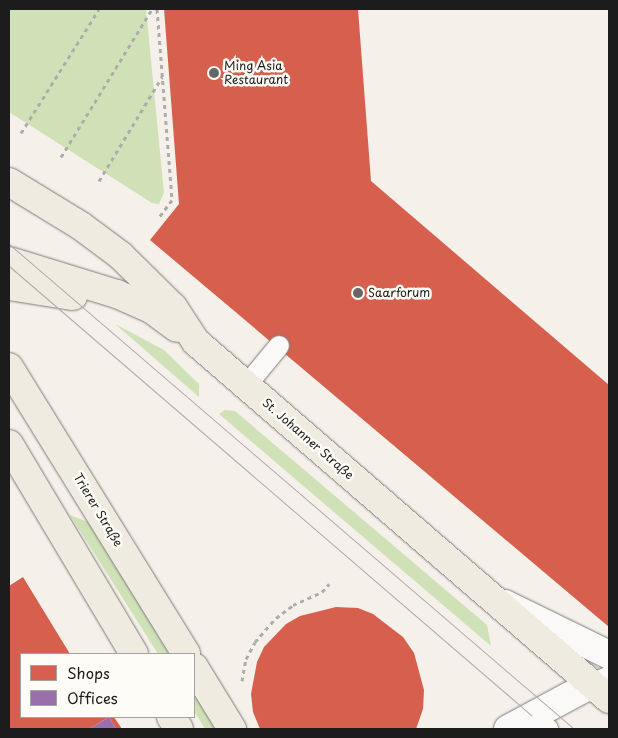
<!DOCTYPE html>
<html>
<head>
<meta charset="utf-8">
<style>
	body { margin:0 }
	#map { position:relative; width:618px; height:738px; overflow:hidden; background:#f5f0ea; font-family:"Playpen Sans",sans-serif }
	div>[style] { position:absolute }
	.green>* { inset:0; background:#d0e1b8 }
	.shops>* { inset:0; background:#d6604d }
	.offices>* { inset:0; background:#9970ab }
	.path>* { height:3px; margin-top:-1.5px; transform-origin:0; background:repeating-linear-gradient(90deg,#aeadab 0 4px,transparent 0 8px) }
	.roads { filter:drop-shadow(0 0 1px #7e7b79) drop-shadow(0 0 1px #7e7b79) }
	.service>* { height:20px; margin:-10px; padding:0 10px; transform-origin:10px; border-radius:10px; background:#faf9f7 }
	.minor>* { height:28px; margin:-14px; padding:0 14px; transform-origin:14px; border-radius:14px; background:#faf9f7 }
	.tertiary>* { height:28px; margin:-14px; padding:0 14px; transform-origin:14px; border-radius:14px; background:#faf9f7 }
	.primary>* { height:28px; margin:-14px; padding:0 14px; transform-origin:14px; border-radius:14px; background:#efebe1 }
	.tram>* { height:1px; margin:-0.5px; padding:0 0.5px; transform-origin:0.5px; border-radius:0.5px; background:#aeadab }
	.dots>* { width:14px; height:14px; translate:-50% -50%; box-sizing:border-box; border:2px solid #fdfcf7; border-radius:50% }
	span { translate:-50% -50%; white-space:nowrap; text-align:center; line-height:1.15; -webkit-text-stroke:5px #fdfcf7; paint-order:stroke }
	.poi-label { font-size:12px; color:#1c1c1c }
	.left { translate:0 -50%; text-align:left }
	.street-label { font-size:12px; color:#1c1c1c }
	.frame { position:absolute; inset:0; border:10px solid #1c1c1c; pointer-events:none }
	.legend { position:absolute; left:20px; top:653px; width:175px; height:65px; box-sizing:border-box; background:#fdfcf7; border:1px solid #a3a29f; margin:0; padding:6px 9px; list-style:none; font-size:15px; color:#1c1c1c }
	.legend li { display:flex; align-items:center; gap:10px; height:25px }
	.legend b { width:25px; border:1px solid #a3a29f }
</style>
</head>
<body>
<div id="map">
	<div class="green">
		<i style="clip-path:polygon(9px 9px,146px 9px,164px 193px,159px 204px,152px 203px,9px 112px)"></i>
		<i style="clip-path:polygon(115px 324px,164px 350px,199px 384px,199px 397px)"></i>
		<i style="clip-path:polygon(225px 410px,235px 411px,487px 625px,491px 646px,219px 414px)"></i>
		<i style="clip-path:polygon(70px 515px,88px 522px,171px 654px,158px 654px)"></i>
		<i style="clip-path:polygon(194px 692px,217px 729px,205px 729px,194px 711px)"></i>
	</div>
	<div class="shops">
		<i style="clip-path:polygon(164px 9px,358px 9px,371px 181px,609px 385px,609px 627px,150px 240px,179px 204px)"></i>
		<i style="clip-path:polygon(23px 577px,70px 654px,21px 654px,21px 717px,114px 717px,122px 729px,116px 729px,109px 717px,89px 729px,9px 729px,9px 586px)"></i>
		<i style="clip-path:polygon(336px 607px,358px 608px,373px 614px,403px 637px,414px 653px,424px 690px,423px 709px,416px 729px,260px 729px,253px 712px,251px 694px,257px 662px,264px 647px,286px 624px,300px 616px)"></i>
	</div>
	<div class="offices">
		<i style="clip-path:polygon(109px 717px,116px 729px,89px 729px)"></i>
	</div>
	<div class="path">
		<i style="left:157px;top:9px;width:192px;rotate:85.5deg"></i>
		<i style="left:172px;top:200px;width:21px;rotate:127deg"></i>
		<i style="left:21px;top:133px;width:146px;rotate:-57.8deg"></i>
		<i style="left:61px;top:157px;width:174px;rotate:-58.4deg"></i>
		<i style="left:99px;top:181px;width:122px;rotate:-58.8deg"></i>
		<i style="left:242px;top:681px;width:22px;rotate:-80deg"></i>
		<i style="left:246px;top:659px;width:19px;rotate:-62deg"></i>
		<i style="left:255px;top:642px;width:32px;rotate:-49deg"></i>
		<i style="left:276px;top:618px;width:21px;rotate:-37deg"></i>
		<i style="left:293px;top:605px;width:32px;rotate:-24deg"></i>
		<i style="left:322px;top:592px;width:11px;rotate:-49deg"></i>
	</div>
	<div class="roads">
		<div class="service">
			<i style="left:246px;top:386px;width:52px;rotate:-50.5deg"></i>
			<i style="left:592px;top:684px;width:19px;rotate:-25deg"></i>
			<i style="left:531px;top:715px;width:22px;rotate:39deg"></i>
		</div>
		<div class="minor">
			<i style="left:505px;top:604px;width:116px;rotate:26.1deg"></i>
		</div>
		<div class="tertiary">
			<i style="left:508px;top:729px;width:95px;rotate:-28.2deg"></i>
		</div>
		<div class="primary">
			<i style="left:9px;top:182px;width:84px;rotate:31.4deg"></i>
			<i style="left:81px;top:226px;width:49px;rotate:36.6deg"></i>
			<i style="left:120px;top:255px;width:74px;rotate:44.5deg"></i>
			<i style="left:173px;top:307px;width:42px;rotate:56.7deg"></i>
			<i style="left:196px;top:342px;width:546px;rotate:40.84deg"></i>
			<i style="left:9px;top:261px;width:113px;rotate:17deg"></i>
			<i style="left:117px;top:294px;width:37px;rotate:24deg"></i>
			<i style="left:151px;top:309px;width:32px;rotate:36deg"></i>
			<i style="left:9px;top:286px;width:65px;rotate:8.9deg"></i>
			<i style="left:9px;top:367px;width:337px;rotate:58.3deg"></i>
			<i style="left:9px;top:444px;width:244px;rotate:59.2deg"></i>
			<i style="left:194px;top:667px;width:73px;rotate:58.5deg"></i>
			<i style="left:171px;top:717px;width:14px;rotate:56deg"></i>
		</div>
	</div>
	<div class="tram">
		<i style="left:9px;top:244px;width:745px;rotate:40.64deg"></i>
		<i style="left:9px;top:266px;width:689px;rotate:40.7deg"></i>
	</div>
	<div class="dots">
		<i style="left:214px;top:73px;background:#686664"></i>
		<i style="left:358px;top:293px;background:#686664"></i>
	</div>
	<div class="poi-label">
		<span class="left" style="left:224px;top:73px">Ming Asia<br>Restaurant</span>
		<span class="left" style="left:368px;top:293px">Saarforum</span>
	</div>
	<div class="street-label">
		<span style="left:308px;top:439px;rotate:41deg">St. Johanner Straße</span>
		<span style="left:98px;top:510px;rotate:59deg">Trierer Straße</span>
	</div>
	<div class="frame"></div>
	<ul class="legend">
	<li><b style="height:14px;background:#d6604d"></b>Shops</li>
	<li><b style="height:14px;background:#9970ab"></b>Offices</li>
	</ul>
</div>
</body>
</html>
